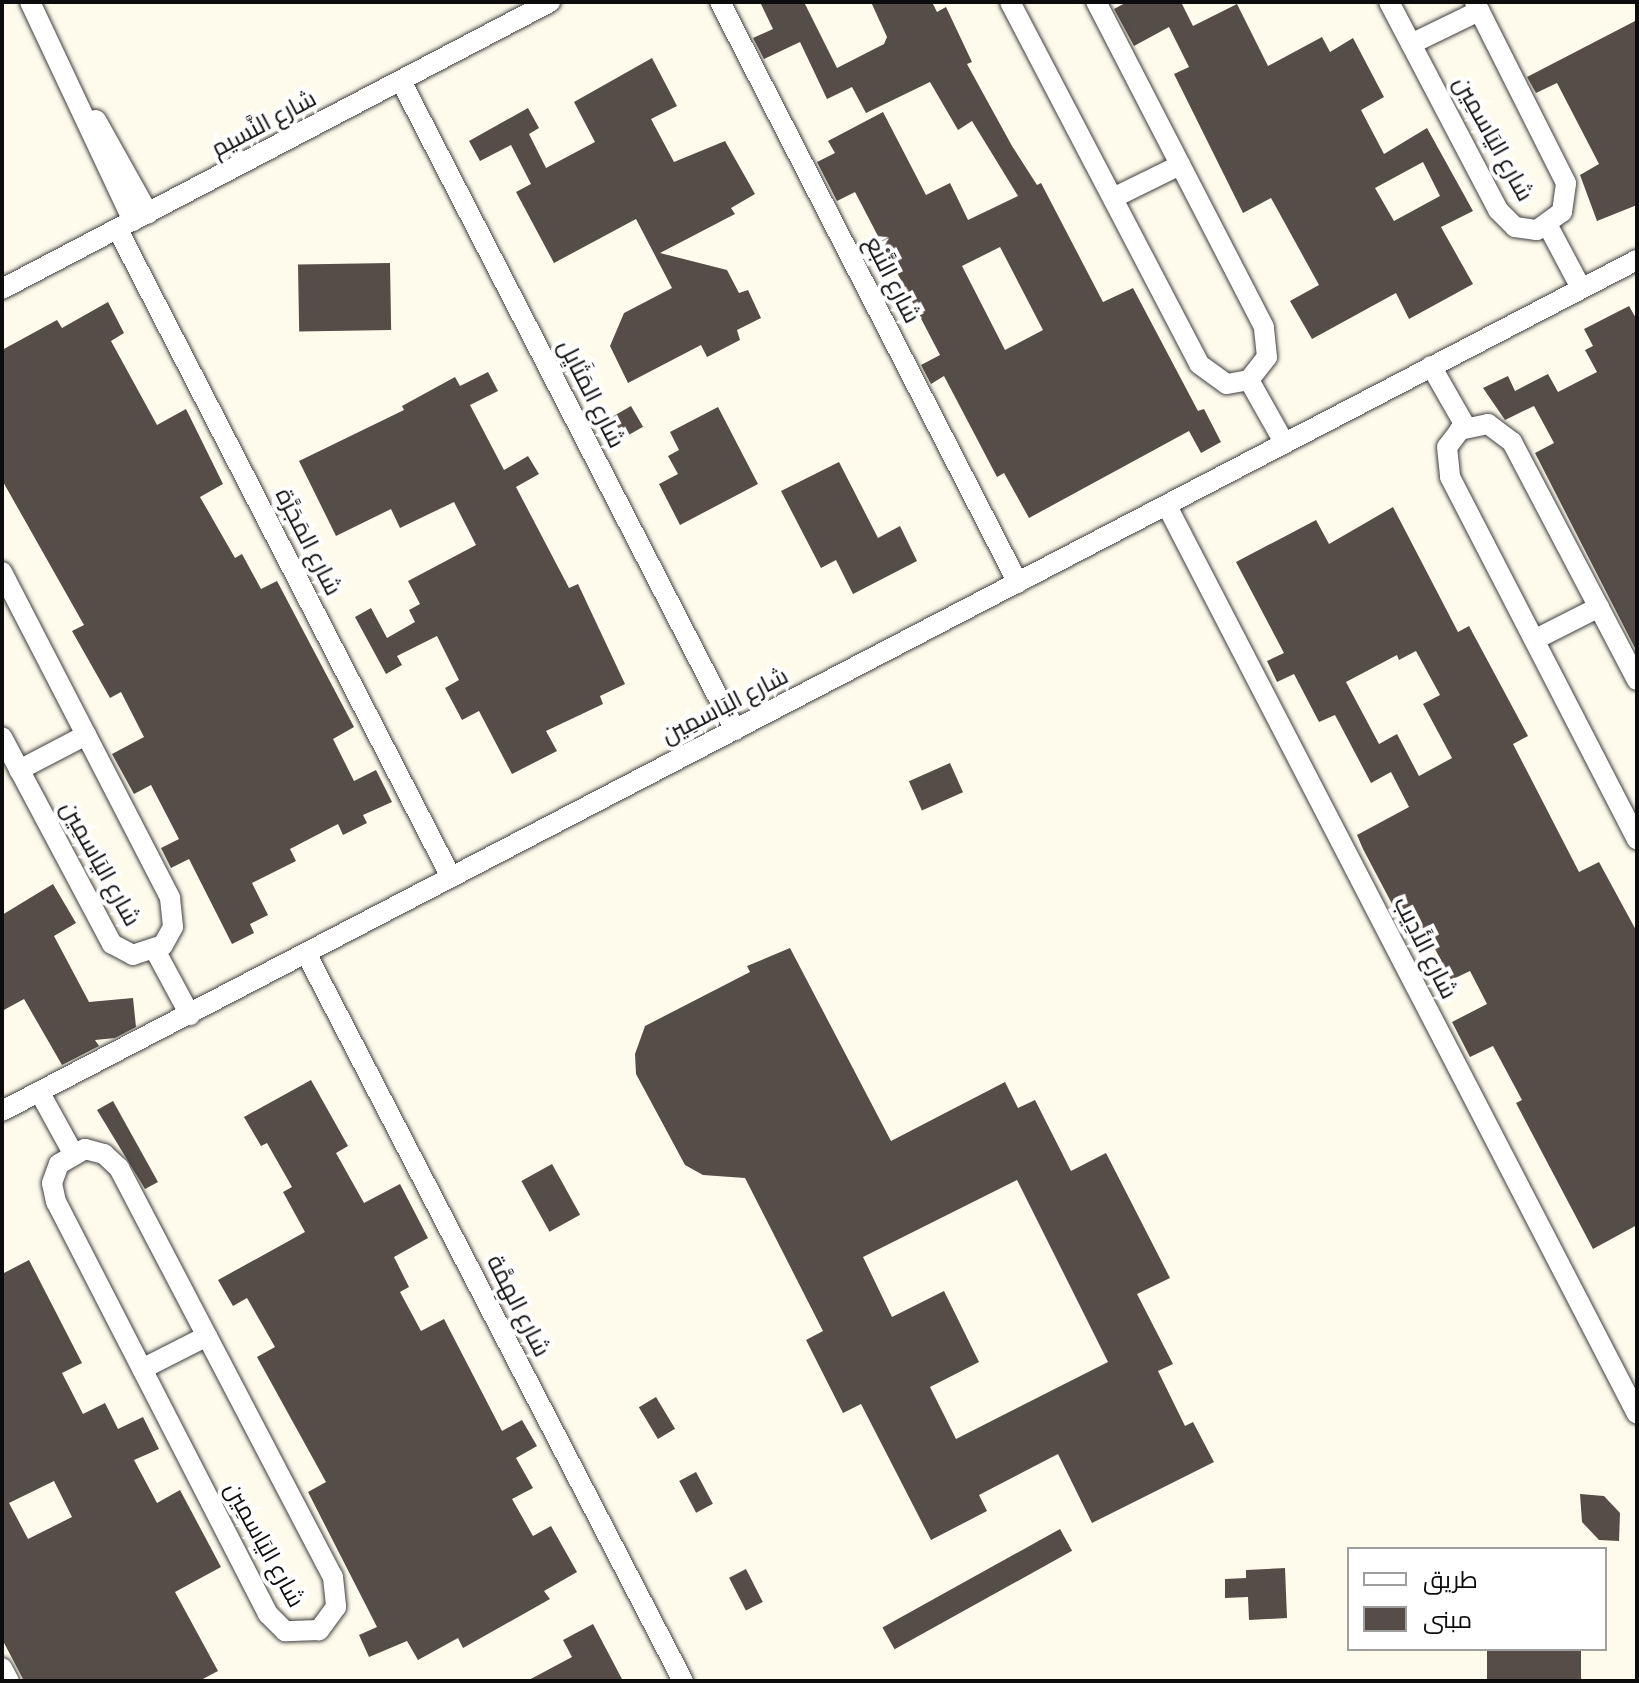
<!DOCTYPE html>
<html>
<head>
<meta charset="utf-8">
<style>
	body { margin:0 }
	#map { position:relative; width:1639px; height:1683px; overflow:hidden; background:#fffbec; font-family:Bitter,Cairo,serif }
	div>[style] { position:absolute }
	.building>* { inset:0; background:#564d48; transform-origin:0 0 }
	.roads { filter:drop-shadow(0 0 2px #3f3f3f) drop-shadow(0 0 2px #3f3f3f) }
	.minor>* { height:20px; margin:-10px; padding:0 10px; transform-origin:10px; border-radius:10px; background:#fff }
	span { translate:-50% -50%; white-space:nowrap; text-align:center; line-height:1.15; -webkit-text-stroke:8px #fff; paint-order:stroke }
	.street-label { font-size:24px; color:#0c0c0c }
	.frame { position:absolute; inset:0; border:4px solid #0c0c0c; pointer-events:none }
	.legend { position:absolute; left:1347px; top:1547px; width:260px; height:104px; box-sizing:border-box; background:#fff; border:2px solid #9e9e9e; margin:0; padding:10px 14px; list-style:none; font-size:24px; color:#0c0c0c }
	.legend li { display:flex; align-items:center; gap:16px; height:40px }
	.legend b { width:40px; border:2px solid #9e9e9e }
</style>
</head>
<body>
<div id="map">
	<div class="building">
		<i style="clip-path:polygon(evenodd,760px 2px,804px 2px,837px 68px,884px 44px,887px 37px,871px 2px,932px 2px,937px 12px,946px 7px,972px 62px,967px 64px,1012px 146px,1037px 185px,1041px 183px,1103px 302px,1133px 288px,1198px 411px,1204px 409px,1221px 442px,1201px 453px,1189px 431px,1029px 518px,1004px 473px,997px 477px,944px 376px,931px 384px,921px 365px,940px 355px,855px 192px,837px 201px,817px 162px,835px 153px,828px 141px,883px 112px,926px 195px,950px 183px,968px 220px,1018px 196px,972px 121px,958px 130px,930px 82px,866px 113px,852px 87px,827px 99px,800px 42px,764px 59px,753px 38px,773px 29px,760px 2px,1000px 247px,1043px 330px,1005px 350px,962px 266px,1000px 247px)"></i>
		<i style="clip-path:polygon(evenodd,1127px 2px,1181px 2px,1193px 26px,1237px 4px,1268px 66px,1322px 37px,1330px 52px,1353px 38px,1384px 97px,1361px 110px,1384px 154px,1427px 128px,1473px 211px,1441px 227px,1473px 284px,1409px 319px,1396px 293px,1312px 339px,1290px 301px,1319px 285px,1271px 198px,1243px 213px,1174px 74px,1189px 67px,1169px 27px,1134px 46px,1114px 9px,1127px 2px,1423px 162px,1440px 196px,1394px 221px,1375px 188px,1423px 162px)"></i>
		<i style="clip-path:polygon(1637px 20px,1637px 205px,1597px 221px,1580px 175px,1599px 164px,1557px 83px,1536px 93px,1527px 77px)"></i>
		<i style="clip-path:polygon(652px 58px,677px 106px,651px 119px,674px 162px,725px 141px,755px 194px,731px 208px,735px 214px,660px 253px,727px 270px,739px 293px,748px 290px,761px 318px,737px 330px,740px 340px,707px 357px,701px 345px,628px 383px,610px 346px,624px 313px,672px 288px,636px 219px,554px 263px,516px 192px,531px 184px,511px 145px,480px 161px,469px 141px,528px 108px,539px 128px,529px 134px,546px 168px,595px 142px,574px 102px)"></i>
		<i style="left:390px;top:263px;width:67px;height:92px;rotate:89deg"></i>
		<i style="clip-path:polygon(108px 302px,124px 333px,111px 341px,157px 425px,186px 409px,223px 484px,200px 497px,235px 558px,242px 554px,261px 589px,277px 581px,354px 727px,333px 739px,354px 781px,376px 770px,392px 802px,363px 815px,367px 823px,343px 835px,338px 824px,290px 849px,296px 861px,252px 883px,268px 915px,250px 924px,254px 933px,232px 944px,189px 859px,171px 868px,161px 848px,179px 839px,151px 785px,134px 794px,112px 754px,144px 737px,121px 692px,110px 698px,72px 631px,84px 625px,2px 480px,2px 350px,57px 320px,62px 328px)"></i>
		<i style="clip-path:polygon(1629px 306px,1637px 320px,1637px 652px,1535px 453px,1554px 443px,1534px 406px,1505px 420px,1483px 388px,1508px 376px,1515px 391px,1548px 374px,1558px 392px,1597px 372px,1585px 350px,1593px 346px,1584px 329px)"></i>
		<i style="clip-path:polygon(488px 372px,498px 391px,470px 405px,504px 470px,528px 456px,539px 474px,516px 487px,569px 588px,578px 584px,625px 684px,600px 696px,603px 704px,546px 731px,557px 751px,512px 774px,479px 711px,462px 720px,445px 688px,459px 680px,437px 636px,397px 656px,402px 665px,386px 674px,355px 617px,371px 608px,387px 638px,415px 622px,409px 610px,420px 604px,408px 581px,476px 545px,454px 502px,400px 528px,391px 509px,336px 536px,299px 461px,404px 410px,402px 406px,455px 377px,460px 386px)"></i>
		<i style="left:631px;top:406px;width:24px;height:22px;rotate:60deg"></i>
		<i style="clip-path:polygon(718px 407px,758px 484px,680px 525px,659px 484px,678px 474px,668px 456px,679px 450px,670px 432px)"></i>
		<i style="clip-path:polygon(839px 462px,878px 538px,900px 526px,917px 561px,853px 594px,836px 560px,821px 568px,781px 491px)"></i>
		<i style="clip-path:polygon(evenodd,1393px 507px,1458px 632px,1469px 626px,1528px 736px,1513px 744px,1579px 872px,1599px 862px,1637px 932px,1637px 1225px,1593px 1249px,1516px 1103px,1522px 1100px,1493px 1046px,1470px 1057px,1452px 1022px,1487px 1004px,1470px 971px,1451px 980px,1433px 945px,1418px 953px,1363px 849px,1357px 835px,1409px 807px,1391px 772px,1371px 783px,1335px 715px,1319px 722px,1294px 674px,1277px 682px,1267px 661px,1284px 653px,1236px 562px,1316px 520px,1329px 544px,1393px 507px,1416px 651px,1440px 695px,1423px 704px,1452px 758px,1419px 776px,1397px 734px,1379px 744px,1346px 682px,1397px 655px,1399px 660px,1416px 651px)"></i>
		<i style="left:950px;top:763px;width:32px;height:45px;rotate:66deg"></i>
		<i style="clip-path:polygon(53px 884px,76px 923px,54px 936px,89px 1002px,133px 998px,136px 1027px,115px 1038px,95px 1040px,99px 1046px,62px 1065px,24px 999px,2px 1011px,2px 915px)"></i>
		<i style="clip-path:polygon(evenodd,790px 948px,891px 1141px,1005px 1082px,1018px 1108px,1035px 1100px,1071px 1171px,1106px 1153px,1170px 1278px,1137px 1294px,1173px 1364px,1158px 1371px,1185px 1426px,1193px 1422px,1214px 1462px,1092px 1523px,1058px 1454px,979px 1495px,987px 1511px,931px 1540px,861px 1404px,843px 1413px,806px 1340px,823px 1331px,745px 1178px,703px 1175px,685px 1165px,636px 1074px,635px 1054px,645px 1026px,750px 972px,747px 966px,790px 948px,1017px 1180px,1108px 1362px,956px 1439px,930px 1387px,979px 1362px,944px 1291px,892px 1317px,863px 1257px,1017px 1180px)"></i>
		<i style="clip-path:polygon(311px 1080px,348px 1146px,336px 1153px,364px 1203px,400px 1184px,428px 1238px,394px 1257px,409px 1287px,400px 1292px,421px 1331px,444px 1319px,502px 1431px,522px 1420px,537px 1446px,516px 1458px,533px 1488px,512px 1499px,533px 1536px,551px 1526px,577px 1572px,544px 1591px,550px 1599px,463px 1648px,458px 1638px,418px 1660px,407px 1641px,369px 1657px,359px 1635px,377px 1627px,308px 1492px,326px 1482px,257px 1357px,275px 1347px,247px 1298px,233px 1306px,218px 1280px,305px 1232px,283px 1192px,292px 1187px,267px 1143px,261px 1146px,244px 1117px)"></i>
		<i style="clip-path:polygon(113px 1101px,158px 1182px,145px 1189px,97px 1110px)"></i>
		<i style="left:552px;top:1164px;width:58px;height:35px;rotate:61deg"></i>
		<i style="clip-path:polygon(evenodd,29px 1260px,82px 1363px,62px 1373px,83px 1414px,105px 1403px,118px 1429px,143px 1417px,159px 1449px,134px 1460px,157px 1503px,180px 1490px,221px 1567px,175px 1592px,218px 1671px,199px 1681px,24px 1681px,2px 1639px,2px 1274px,29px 1260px,54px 1481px,72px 1517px,28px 1539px,9px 1503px,54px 1481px)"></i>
		<i style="left:656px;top:1397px;width:37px;height:20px;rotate:59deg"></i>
		<i style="left:696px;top:1472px;width:36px;height:19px;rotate:62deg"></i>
		<i style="clip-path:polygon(1580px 1494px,1604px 1496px,1620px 1513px,1619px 1541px,1599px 1540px,1582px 1522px)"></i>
		<i style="left:1060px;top:1529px;width:25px;height:203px;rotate:61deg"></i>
		<i style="clip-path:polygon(1285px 1568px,1287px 1618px,1249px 1620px,1248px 1597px,1225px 1598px,1225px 1579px,1246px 1578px,1246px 1570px)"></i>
		<i style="left:746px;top:1569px;width:37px;height:19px;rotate:63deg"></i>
		<i style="clip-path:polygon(593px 1624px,623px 1681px,527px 1681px,572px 1657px,563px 1640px)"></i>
		<i style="left:1487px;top:1649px;width:94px;height:32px"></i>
	</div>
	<div class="roads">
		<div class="minor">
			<i style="left:30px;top:2px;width:242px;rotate:64.8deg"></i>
			<i style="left:720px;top:2px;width:653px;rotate:62.85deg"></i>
			<i style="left:1010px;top:2px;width:408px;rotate:62.4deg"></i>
			<i style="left:1199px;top:364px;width:34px;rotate:36deg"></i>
			<i style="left:1227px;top:384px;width:22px;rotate:-10deg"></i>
			<i style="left:1249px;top:380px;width:29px;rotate:-52deg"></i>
			<i style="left:1267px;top:357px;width:30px;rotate:-96deg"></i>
			<i style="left:1264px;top:327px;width:366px;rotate:-117.3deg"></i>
			<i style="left:1389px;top:2px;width:235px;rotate:62.3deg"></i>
			<i style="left:1498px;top:210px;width:24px;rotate:45deg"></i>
			<i style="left:1515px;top:227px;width:22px;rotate:8deg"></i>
			<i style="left:1537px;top:230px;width:31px;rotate:-36deg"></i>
			<i style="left:1562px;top:212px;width:29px;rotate:-82deg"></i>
			<i style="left:1566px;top:183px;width:203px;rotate:-116.7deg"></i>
			<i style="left:1411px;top:44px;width:76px;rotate:-25.9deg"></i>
			<i style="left:401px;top:81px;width:730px;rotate:62.77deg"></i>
			<i style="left:96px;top:120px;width:107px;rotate:60.8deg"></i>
			<i style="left:1113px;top:198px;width:75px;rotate:-26.2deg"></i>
			<i style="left:1548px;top:226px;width:70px;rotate:62deg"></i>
			<i style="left:118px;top:230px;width:728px;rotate:62.77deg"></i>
			<i style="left:2px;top:289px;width:619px;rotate:-27.64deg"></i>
			<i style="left:1431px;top:366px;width:70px;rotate:60.2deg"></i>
			<i style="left:1249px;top:380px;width:71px;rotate:60.6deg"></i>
			<i style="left:1167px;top:506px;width:1022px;rotate:62.63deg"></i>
			<i style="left:2px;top:572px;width:367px;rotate:62.7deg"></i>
			<i style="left:170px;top:898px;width:29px;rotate:84deg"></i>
			<i style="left:173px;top:927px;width:21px;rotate:119deg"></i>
			<i style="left:163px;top:945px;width:32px;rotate:162deg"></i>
			<i style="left:133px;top:955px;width:24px;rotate:-152deg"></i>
			<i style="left:112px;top:944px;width:234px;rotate:-118deg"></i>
			<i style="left:1534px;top:640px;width:73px;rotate:-26.9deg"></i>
			<i style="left:1637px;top:680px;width:269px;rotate:-117.7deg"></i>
			<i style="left:1512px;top:442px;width:30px;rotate:-143deg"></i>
			<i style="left:1488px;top:424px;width:29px;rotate:168deg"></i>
			<i style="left:1460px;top:430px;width:21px;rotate:127deg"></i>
			<i style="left:1447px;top:447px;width:30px;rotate:84deg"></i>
			<i style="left:1450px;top:477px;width:408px;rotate:62.7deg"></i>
			<i style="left:19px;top:770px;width:76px;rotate:-27.6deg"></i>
			<i style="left:155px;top:950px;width:74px;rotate:61.7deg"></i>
			<i style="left:307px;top:955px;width:818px;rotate:62.62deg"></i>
			<i style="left:40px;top:1093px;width:68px;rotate:61.2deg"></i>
			<i style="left:2px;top:1111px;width:1843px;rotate:-27.5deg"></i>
			<i style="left:85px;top:1149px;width:20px;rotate:15deg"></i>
			<i style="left:104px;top:1154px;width:21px;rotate:43deg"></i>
			<i style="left:119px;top:1168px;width:462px;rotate:62.4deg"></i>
			<i style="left:333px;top:1577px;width:30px;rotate:84deg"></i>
			<i style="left:336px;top:1607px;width:29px;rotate:126deg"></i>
			<i style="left:319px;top:1630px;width:34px;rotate:178deg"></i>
			<i style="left:285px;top:1631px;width:24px;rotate:-135deg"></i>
			<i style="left:268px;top:1614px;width:463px;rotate:-117.2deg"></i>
			<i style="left:56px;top:1202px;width:19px;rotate:-102deg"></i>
			<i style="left:52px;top:1183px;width:20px;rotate:-70deg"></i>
			<i style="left:59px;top:1164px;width:30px;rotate:-30deg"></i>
			<i style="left:142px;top:1369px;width:73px;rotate:-26.9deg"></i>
			<i style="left:2px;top:1668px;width:15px;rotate:62deg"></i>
		</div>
	</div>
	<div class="street-label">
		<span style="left:264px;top:124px;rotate:-28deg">شارع النَّسيم</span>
		<span style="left:1493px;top:139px;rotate:61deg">شارع اليَاسمِين</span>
		<span style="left:892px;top:280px;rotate:63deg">شارع النَّبْع</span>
		<span style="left:591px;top:394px;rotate:63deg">شارع المَثَايِل</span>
		<span style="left:308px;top:542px;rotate:63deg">شارع المَجَرَّة</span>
		<span style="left:725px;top:706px;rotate:-27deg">شارع اليَاسمِين</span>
		<span style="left:100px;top:864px;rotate:61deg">شارع اليَاسمِين</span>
		<span style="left:1425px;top:948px;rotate:63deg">شارع الأَدِيب</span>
		<span style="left:518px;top:1306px;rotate:63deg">شارع الهِمَّة</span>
		<span style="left:264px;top:1545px;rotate:61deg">شارع اليَاسمِين</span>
	</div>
	<div class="frame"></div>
	<ul class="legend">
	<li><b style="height:10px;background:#fff"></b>طريق</li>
	<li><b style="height:22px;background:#564d48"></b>مبنى</li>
	</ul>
</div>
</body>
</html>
